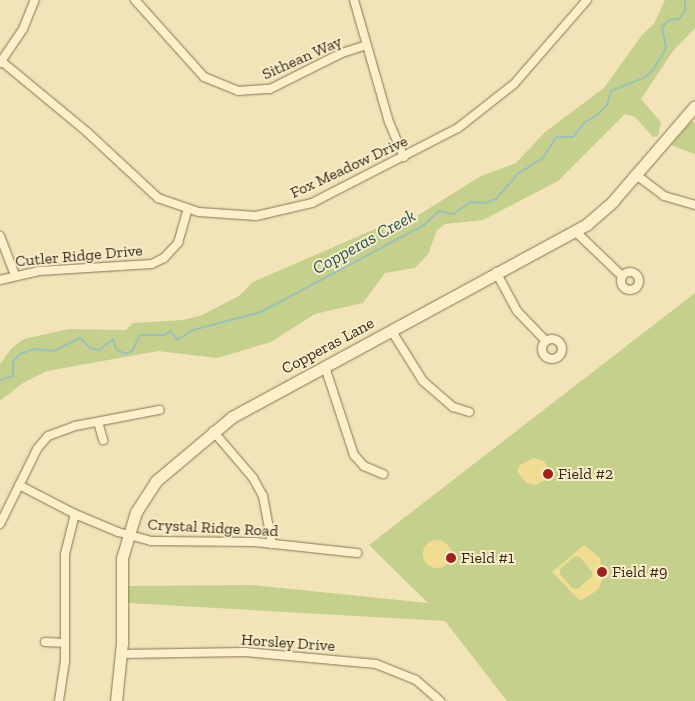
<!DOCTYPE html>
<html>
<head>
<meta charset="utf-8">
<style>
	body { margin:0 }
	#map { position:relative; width:695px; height:701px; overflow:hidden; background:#f2e4b8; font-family:"Zilla Slab",serif }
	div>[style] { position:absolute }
	.green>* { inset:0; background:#c4d08b }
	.sand>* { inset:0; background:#f1dd91 }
	.round { border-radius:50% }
	.stream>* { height:2px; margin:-1px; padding:0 1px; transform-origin:1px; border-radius:1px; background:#9dc1b8 }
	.roads { filter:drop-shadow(0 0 1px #897252) drop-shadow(0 0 1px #897252) }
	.street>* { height:8px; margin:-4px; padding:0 4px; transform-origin:4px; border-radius:4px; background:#fcf0cb }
	.street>.ring { margin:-4px; padding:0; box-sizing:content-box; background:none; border:8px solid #fcf0cb; border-radius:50% }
	.secondary>* { height:11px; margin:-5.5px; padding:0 5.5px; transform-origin:5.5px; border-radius:5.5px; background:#fcf0cb }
	.dots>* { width:14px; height:14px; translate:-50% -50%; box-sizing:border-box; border:2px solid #f8edc8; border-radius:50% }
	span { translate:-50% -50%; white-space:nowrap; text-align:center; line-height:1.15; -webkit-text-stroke:4px #f8edc8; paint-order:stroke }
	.street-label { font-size:16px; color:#362818 }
	.poi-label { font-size:16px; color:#362818 }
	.left { translate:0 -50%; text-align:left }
	.water-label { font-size:18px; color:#265757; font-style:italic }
</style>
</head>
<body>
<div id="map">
	<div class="green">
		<i style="clip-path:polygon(665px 0,695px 0,695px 28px,673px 51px,641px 99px,661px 122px,658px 136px,653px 137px,635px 117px,625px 114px,558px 181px,483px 220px,445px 224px,437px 230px,428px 254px,415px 268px,385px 273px,363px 303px,315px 314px,271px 342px,217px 358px,158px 351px,47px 371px,23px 383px,0 401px,0 364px,12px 348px,24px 339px,68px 329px,126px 330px,133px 323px,183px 320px,202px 315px,239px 296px,253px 282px,375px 229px,404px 224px,481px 176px,516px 163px,545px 132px,604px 88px,642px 35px,654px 24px)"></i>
		<i style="clip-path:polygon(691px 121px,695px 123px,695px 154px,671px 145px)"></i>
		<i style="clip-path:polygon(695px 293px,695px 701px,507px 701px,445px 621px,128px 603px,128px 586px,252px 585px,428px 603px,369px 545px)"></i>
	</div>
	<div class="sand">
		<i style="clip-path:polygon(533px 458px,544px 461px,549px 470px,545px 480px,536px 485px,526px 483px,517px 471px,520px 465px)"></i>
		<i class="round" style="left:423px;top:540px;width:28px;height:28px"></i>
		<i style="clip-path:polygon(evenodd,584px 545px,600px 558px,603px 578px,598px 590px,580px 601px,552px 572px,584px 545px,575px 556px,580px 557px,592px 572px,592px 576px,578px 589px,572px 588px,560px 574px,560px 569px,575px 556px)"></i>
	</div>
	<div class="stream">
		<i style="left:0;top:380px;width:14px;rotate:-17deg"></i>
		<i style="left:13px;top:376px;width:15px;rotate:-90deg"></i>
		<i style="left:13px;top:361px;width:10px;rotate:-45deg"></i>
		<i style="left:20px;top:354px;width:15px;rotate:-20deg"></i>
		<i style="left:34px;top:349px;width:20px;rotate:6deg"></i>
		<i style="left:54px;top:351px;width:29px;rotate:-27deg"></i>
		<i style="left:80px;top:338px;width:14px;rotate:45deg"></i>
		<i style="left:90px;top:348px;width:9px;rotate:13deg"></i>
		<i style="left:99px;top:350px;width:18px;rotate:-38deg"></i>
		<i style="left:113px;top:339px;width:10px;rotate:73deg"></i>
		<i style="left:116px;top:349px;width:10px;rotate:29deg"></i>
		<i style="left:125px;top:354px;width:8px;rotate:-23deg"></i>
		<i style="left:132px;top:351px;width:18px;rotate:-63deg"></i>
		<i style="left:140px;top:335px;width:25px"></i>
		<i style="left:165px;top:335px;width:7px;rotate:-34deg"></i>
		<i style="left:171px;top:331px;width:11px;rotate:56deg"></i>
		<i style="left:177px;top:340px;width:19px;rotate:-32deg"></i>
		<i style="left:193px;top:330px;width:70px;rotate:-14.8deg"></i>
		<i style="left:261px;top:312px;width:185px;rotate:-28.1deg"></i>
		<i style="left:424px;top:225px;width:21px;rotate:-43deg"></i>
		<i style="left:439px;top:211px;width:15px;rotate:11deg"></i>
		<i style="left:454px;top:214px;width:20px;rotate:-37deg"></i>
		<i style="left:470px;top:202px;width:15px;rotate:4deg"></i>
		<i style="left:485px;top:203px;width:12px;rotate:-20deg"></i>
		<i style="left:496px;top:199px;width:35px;rotate:-49deg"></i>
		<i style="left:519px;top:173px;width:28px;rotate:-32deg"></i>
		<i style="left:543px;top:158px;width:25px;rotate:-58deg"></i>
		<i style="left:556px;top:137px;width:17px"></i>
		<i style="left:573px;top:137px;width:19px;rotate:-51deg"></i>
		<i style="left:585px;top:122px;width:14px;rotate:-30deg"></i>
		<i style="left:597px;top:115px;width:14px;rotate:-45deg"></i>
		<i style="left:607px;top:105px;width:15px;rotate:-74deg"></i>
		<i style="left:611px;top:91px;width:37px;rotate:-22deg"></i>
		<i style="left:645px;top:77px;width:11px;rotate:-41deg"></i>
		<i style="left:653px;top:70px;width:26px;rotate:-59deg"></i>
		<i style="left:666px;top:48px;width:21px;rotate:-101deg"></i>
		<i style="left:662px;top:27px;width:10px;rotate:-45deg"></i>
		<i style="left:669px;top:20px;width:10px;rotate:-6deg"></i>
		<i style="left:679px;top:19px;width:10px;rotate:-53deg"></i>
		<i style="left:685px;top:11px;width:11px;rotate:-90deg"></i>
	</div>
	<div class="roads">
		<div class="street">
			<i style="left:135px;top:0;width:103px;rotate:48.1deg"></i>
			<i style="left:204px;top:77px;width:37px;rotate:22deg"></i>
			<i style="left:238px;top:91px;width:32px;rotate:-4deg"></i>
			<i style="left:270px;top:89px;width:80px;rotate:-26.6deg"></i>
			<i style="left:342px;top:53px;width:26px;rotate:-18deg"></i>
			<i style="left:354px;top:0;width:127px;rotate:74deg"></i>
			<i style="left:389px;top:122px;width:38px;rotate:67deg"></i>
			<i style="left:0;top:60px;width:113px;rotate:39.6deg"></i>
			<i style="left:87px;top:132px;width:97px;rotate:42.9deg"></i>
			<i style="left:158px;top:198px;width:43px;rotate:18.9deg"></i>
			<i style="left:199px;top:212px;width:57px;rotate:4deg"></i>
			<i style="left:256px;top:216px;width:57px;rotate:-13.1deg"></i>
			<i style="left:312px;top:203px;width:164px;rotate:-27.2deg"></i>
			<i style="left:458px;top:128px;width:71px;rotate:-38.2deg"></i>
			<i style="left:514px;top:84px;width:111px;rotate:-49deg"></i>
			<i style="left:0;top:63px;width:41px;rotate:-55.9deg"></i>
			<i style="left:23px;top:29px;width:31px;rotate:-68deg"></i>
			<i style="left:635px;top:174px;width:36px;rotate:37deg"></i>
			<i style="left:664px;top:196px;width:32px;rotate:16deg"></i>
			<i style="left:575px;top:231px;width:65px;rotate:43.8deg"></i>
			<i style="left:0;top:236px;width:42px;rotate:69deg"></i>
			<i style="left:496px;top:272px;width:44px;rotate:61.7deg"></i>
			<i style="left:517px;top:311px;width:42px;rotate:46deg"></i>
			<i class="ring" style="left:621px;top:272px;width:10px;height:10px"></i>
			<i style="left:0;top:280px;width:40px;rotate:-13deg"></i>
			<i style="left:39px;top:271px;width:113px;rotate:-3.5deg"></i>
			<i style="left:152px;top:264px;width:13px;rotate:-27deg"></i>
			<i style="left:164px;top:258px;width:21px;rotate:-47deg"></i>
			<i style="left:178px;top:243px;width:35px;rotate:-74deg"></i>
			<i style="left:391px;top:330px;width:60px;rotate:57.9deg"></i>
			<i style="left:423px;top:381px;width:40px;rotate:41deg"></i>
			<i style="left:453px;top:407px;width:17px;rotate:17deg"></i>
			<i class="ring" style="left:542px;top:339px;width:12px;height:12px"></i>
			<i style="left:325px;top:367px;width:93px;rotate:71.8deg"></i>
			<i style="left:354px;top:455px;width:15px;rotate:48deg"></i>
			<i style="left:364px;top:466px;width:21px;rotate:23deg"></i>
			<i style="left:98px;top:422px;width:19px;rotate:74deg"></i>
			<i style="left:213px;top:431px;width:62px;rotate:49.6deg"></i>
			<i style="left:253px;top:478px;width:21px;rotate:61deg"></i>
			<i style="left:263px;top:496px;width:49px;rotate:79.4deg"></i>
			<i style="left:19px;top:485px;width:63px;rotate:27.4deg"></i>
			<i style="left:75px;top:514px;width:47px;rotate:22.7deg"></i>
			<i style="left:118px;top:532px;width:34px;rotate:15deg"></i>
			<i style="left:151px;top:541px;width:104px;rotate:0.6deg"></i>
			<i style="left:255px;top:542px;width:103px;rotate:6.2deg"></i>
			<i style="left:0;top:524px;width:84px;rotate:-63.7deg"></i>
			<i style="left:37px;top:449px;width:17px;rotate:-50deg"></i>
			<i style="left:48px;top:436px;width:29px;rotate:-20deg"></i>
			<i style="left:75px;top:426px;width:86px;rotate:-10.8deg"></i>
			<i style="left:45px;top:642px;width:20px;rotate:3deg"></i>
			<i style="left:121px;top:654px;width:124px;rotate:-0.9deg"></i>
			<i style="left:245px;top:652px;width:132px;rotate:5.2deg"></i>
			<i style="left:376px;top:664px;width:43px;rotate:21.8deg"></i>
			<i style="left:416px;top:680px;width:32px;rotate:41deg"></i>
			<i style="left:59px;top:701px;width:40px;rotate:-81.5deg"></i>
			<i style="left:65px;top:661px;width:107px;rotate:-90deg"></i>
			<i style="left:65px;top:554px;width:41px;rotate:-76deg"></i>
		</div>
		<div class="secondary">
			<i style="left:116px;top:701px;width:58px;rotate:-84.1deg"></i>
			<i style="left:122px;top:643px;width:85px;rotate:-90deg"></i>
			<i style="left:122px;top:558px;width:48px;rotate:-73.1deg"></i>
			<i style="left:136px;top:512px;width:37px;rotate:-57deg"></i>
			<i style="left:156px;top:481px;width:99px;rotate:-40.1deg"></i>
			<i style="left:232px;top:417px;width:404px;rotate:-28.5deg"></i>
			<i style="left:587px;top:224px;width:35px;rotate:-41deg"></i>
			<i style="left:613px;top:201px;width:125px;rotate:-49.2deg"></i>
		</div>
	</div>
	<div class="dots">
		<i style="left:548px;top:474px;background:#9d231c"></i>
		<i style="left:451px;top:558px;background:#9d231c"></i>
		<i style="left:602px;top:572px;background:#9d231c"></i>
	</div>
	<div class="street-label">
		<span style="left:302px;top:58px;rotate:-24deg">Sithean Way</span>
		<span style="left:349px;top:167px;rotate:-25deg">Fox Meadow Drive</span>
		<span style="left:79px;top:256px;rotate:-5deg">Cutler Ridge Drive</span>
		<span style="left:328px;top:346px;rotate:-28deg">Copperas Lane</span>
		<span style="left:213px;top:528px;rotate:3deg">Crystal Ridge Road</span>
		<span style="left:288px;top:643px;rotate:4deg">Horsley Drive</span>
	</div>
	<div class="poi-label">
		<span class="left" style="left:558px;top:474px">Field #2</span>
		<span class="left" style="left:461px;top:558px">Field #1</span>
		<span class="left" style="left:612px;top:572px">Field #9</span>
	</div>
	<div class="water-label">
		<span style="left:364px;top:242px;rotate:-29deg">Copperas Creek</span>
	</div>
</div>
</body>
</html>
